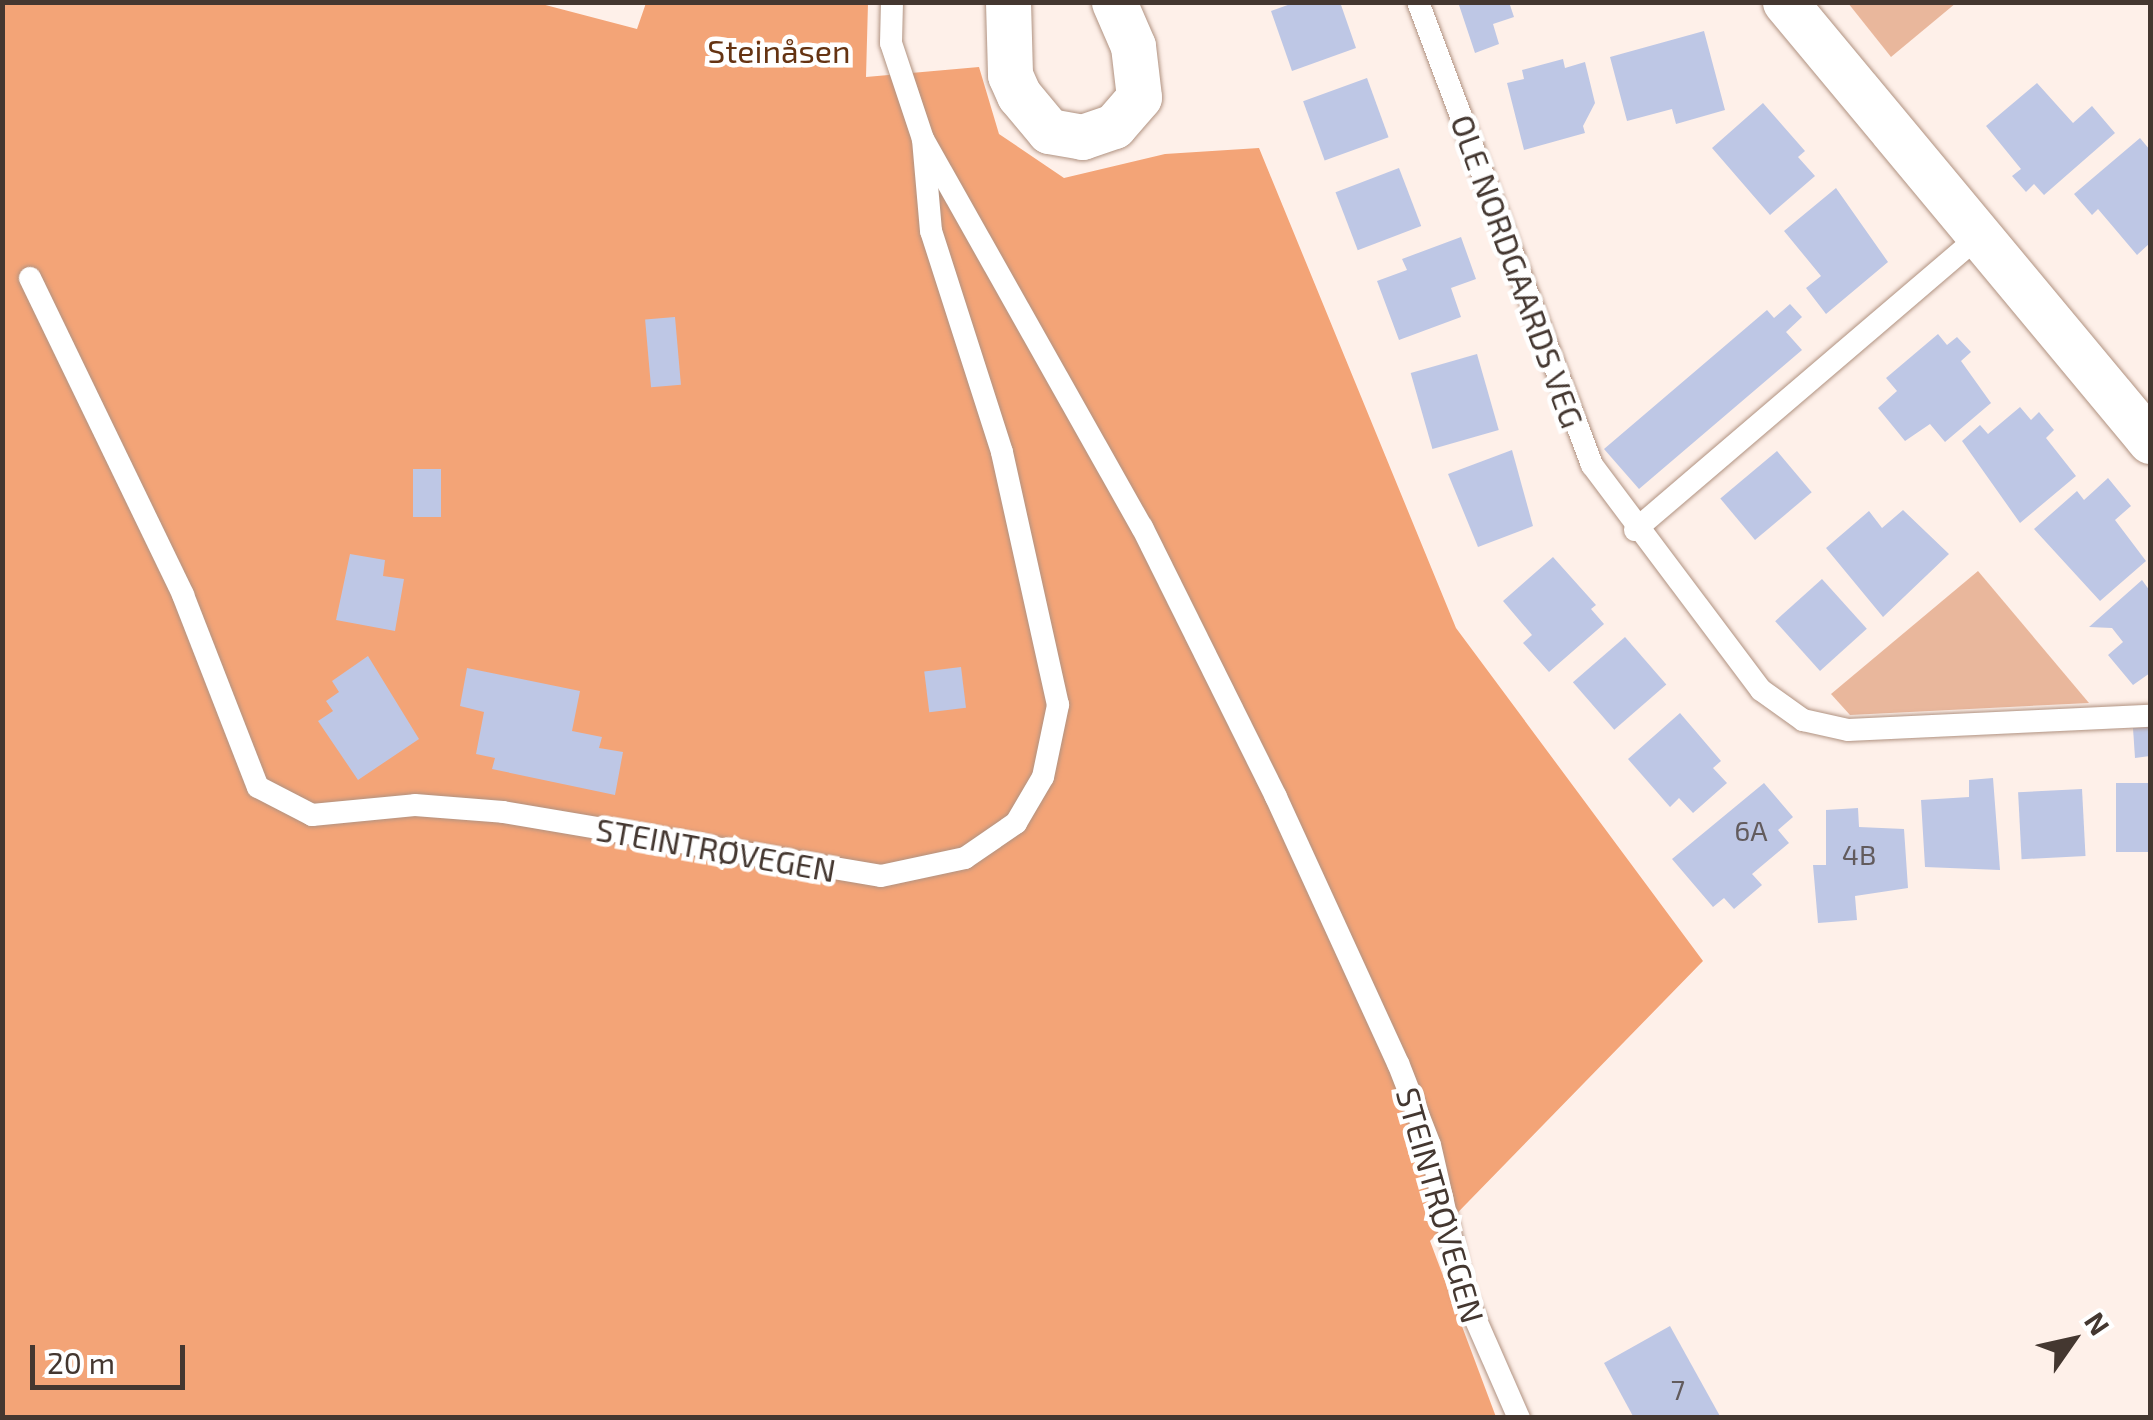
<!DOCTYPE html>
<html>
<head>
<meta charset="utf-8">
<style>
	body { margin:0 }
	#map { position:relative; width:2153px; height:1420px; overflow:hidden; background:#fef0e9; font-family:"Exo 2",sans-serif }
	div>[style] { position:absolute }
	.green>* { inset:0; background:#e9b79c }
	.forest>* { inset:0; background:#f3a477 }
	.building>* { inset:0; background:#bec7e5; transform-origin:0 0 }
	.roads { filter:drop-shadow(0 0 2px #b09281) drop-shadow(0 0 2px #b09281) }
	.service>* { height:22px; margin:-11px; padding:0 11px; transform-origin:11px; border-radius:11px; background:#fff }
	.minor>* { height:45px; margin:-22.5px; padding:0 22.5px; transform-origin:22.5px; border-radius:22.5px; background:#fff }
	span { translate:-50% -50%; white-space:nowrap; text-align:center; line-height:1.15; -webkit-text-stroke:9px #fff; paint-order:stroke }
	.number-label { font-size:28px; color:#625b5d }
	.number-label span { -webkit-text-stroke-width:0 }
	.park-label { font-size:32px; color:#653312 }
	.street-label { font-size:32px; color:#443730 }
	.frame { position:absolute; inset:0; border:5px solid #443730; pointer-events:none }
	.north { position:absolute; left:2023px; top:1290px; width:100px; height:100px; -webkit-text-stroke:8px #fff; paint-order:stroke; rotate:56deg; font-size:28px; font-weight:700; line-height:40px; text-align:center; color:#443730 }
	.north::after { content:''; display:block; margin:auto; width:35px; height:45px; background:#443730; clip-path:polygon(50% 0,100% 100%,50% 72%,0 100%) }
	.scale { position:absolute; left:30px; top:1345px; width:155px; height:45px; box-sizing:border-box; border:5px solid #443730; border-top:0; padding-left:12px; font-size:30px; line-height:35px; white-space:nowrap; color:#443730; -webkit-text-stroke:8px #fff; paint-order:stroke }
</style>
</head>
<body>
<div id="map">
	<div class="green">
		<i style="clip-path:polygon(1848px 3px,1956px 3px,1891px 57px)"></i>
		<i style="clip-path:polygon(1978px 571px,2089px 703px,1850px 715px,1831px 694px)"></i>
	</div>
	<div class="forest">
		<i style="clip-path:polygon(534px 2px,637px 29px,646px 3px,868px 3px,866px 77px,979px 67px,999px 134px,1064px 178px,1165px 154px,1259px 148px,1456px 628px,1703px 961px,1430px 1241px,1496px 1417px,3px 1418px,3px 3px)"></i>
	</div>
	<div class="building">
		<i style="clip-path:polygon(1296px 2px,1340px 2px,1356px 48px,1292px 71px,1271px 11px)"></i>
		<i style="clip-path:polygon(1458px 2px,1509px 2px,1514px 17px,1493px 24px,1499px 44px,1475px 53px)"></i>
		<i style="clip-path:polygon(1704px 31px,1725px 110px,1676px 124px,1672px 109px,1627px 121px,1610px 57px)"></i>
		<i style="clip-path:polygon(1563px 59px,1565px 68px,1585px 62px,1595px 103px,1583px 126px,1585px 133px,1524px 150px,1507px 83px,1524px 79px,1522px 70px)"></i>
		<i style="left:1367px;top:78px;width:63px;height:68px;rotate:70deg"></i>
		<i style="clip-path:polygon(2037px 83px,2073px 123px,2092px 106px,2115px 133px,2044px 195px,2034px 184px,2026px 192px,2012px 176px,2021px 169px,1986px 126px)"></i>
		<i style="clip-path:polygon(1763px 103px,1805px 151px,1798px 157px,1815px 176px,1770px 215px,1712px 148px)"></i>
		<i style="clip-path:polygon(2140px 138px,2150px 150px,2150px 243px,2137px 255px,2098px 209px,2092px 215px,2074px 194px)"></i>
		<i style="left:1399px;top:168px;width:62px;height:68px;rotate:69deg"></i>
		<i style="clip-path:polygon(1836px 188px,1888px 262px,1826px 314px,1806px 288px,1821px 276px,1784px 231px)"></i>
		<i style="clip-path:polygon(1461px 237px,1476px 279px,1451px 288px,1461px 317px,1399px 340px,1377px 281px,1407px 270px,1402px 259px)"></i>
		<i style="clip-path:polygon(1790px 304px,1802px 317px,1786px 332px,1802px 350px,1639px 489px,1604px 449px,1767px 310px,1774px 318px)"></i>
		<i style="left:675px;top:317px;width:68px;height:30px;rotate:85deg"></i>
		<i style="clip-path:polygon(1938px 334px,1947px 345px,1957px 337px,1971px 352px,1961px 361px,1991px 403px,1945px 442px,1930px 424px,1905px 441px,1878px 408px,1897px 391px,1886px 378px)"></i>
		<i style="left:1477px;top:354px;width:79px;height:69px;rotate:74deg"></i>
		<i style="clip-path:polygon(2020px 407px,2031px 420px,2039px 412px,2054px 430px,2046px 438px,2076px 476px,2020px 523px,1962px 441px,1980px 425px,1988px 434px)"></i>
		<i style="clip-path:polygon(1512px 450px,1533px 526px,1478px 547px,1448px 474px)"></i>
		<i style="left:1777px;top:451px;width:54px;height:74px;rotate:50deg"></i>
		<i style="left:413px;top:469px;width:28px;height:48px"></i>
		<i style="clip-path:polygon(2108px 478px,2131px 506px,2115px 520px,2146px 561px,2100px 601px,2034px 529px,2077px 491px,2084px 500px)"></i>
		<i style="clip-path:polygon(1903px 510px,1949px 554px,1883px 617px,1826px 548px,1869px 511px,1882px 528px)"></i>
		<i style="clip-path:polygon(350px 554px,385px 560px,383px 576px,404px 579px,395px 631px,336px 620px)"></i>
		<i style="clip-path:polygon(1553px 557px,1596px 605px,1591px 609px,1604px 624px,1549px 672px,1523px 643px,1532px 635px,1503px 601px)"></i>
		<i style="left:1822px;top:579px;width:67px;height:63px;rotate:48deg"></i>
		<i style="clip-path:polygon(2142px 580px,2150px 591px,2150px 673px,2133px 685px,2108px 655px,2123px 642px,2112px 628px,2089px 627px)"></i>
		<i style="left:1625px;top:637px;width:63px;height:69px;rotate:49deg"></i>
		<i style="clip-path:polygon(368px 656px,419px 739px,358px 780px,318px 721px,333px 711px,326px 701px,339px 692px,332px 681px)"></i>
		<i style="left:961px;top:667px;width:41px;height:37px;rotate:83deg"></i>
		<i style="clip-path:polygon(467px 668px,580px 691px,572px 731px,602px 737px,599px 748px,623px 752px,615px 795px,492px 769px,495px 758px,476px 754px,484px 712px,460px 706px)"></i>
		<i style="clip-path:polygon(1680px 713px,1721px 761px,1713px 768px,1727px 783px,1693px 813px,1679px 798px,1670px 807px,1628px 759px)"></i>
		<i style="clip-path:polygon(2150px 727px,2150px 756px,2135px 758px,2133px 728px)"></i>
		<i style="clip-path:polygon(1993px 778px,2000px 870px,1925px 867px,1921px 800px,1969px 797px,1969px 780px)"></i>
		<i style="clip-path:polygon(1764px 783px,1793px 817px,1778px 830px,1789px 843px,1752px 874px,1762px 885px,1734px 909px,1724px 898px,1713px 907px,1672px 859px)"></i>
		<i style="left:2150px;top:783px;width:69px;height:34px;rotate:90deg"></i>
		<i style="left:2082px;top:789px;width:67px;height:64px;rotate:87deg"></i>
		<i style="clip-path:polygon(1858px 808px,1859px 827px,1904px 829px,1908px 888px,1855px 896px,1857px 920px,1818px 923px,1813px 865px,1826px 865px,1826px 810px)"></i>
		<i style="clip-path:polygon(1670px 1326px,1721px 1418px,1634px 1418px,1604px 1363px)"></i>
	</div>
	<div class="roads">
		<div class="service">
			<i style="left:892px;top:2px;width:41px;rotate:91.4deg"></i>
			<i style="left:891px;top:43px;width:101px;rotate:71.6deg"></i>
			<i style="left:923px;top:139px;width:446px;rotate:60.6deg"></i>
			<i style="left:1142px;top:527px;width:301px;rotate:63.6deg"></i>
			<i style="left:1276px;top:797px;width:293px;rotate:65.4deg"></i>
			<i style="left:1398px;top:1063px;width:88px;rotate:68.7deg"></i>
			<i style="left:1430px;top:1145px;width:152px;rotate:77.1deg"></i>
			<i style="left:1464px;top:1293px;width:137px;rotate:66.3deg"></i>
			<i style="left:1418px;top:2px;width:495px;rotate:69.4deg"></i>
			<i style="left:1592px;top:465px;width:281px;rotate:53.1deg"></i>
			<i style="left:1761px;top:690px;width:52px;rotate:35.5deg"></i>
			<i style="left:1803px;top:720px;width:46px;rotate:12.5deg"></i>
			<i style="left:1848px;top:730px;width:302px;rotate:-2.7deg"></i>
			<i style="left:30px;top:278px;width:352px;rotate:64.2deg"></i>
			<i style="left:183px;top:595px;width:206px;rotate:68.7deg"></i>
			<i style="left:258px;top:787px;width:61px;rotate:27.4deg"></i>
			<i style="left:312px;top:815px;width:103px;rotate:-5.5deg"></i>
			<i style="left:415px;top:805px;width:88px;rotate:4.5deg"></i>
			<i style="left:503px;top:812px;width:383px;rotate:9.6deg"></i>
			<i style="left:881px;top:876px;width:86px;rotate:-12.1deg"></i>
			<i style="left:965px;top:858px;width:62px;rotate:-34.5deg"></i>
			<i style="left:1016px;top:823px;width:53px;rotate:-59.6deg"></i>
			<i style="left:1043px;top:777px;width:74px;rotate:-78.2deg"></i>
			<i style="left:1058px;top:705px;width:259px;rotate:-102.5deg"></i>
			<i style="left:1002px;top:452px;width:232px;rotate:-107.8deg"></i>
			<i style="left:931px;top:231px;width:92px;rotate:-95deg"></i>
			<i style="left:1635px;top:530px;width:450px;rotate:-40.5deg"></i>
		</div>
		<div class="minor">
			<i style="left:1008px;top:2px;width:73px;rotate:88.4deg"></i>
			<i style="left:1010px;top:75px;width:22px;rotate:66deg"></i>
			<i style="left:1019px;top:95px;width:47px;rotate:50.2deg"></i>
			<i style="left:1049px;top:131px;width:34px;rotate:10deg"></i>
			<i style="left:1082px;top:137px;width:34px;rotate:-19deg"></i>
			<i style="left:1114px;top:126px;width:38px;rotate:-49deg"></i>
			<i style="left:1139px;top:97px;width:51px;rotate:-96.7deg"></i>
			<i style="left:1133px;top:46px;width:48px;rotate:-113.4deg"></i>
			<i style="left:1785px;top:2px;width:571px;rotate:50.26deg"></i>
		</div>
	</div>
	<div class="number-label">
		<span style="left:1751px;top:830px">6A</span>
		<span style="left:1859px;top:854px">4B</span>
		<span style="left:1678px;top:1389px">7</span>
	</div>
	<div class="park-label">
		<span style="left:779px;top:50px">Steinåsen</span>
	</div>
	<div class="street-label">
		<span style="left:1518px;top:271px;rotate:70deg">OLE NORDGAARDS VEG</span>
		<span style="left:716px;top:849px;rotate:10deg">STEINTRØVEGEN</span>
		<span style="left:1441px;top:1205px;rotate:74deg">STEINTRØVEGEN</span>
	</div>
	<div class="frame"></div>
	<div class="north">N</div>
	<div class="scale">20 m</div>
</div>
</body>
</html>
